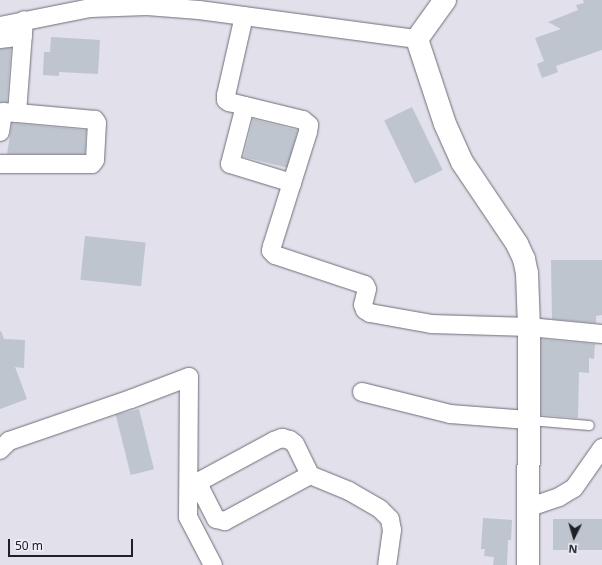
<!DOCTYPE html>
<html>
<head>
<meta charset="utf-8">
<style>
	body { margin:0 }
	#map { position:relative; width:602px; height:565px; overflow:hidden; background:#e1e0eb; font-family:"Noto Sans",sans-serif }
	div>[style] { position:absolute }
	.building>* { inset:0; background:#bec5ce; transform-origin:0 0 }
	.roads { filter:drop-shadow(0 0 1px #6e6d77) drop-shadow(0 0 1px #6e6d77) }
	.service>* { height:9px; margin:-4.5px; padding:0 4.5px; transform-origin:4.5px; border-radius:4.5px; background:#fff }
	.minor>* { height:18px; margin:-9px; padding:0 9px; transform-origin:9px; border-radius:9px; background:#fff }
	.tertiary>* { height:22px; margin:-11px; padding:0 11px; transform-origin:11px; border-radius:11px; background:#fff }
	span { translate:-50% -50%; white-space:nowrap; text-align:center; line-height:1.15; -webkit-text-stroke:3px #eeeef8; paint-order:stroke }
	.north { position:absolute; left:554px; top:517px; width:40px; height:40px; -webkit-text-stroke:3px #eeeef8; paint-order:stroke; rotate:185deg; font-size:11px; font-weight:700; line-height:16px; text-align:center; color:#202024 }
	.north::after { content:''; display:block; margin:auto; width:14px; height:18px; background:#202024; clip-path:polygon(50% 0,100% 100%,50% 72%,0 100%) }
	.scale { position:absolute; left:8px; top:539px; width:125px; height:18px; box-sizing:border-box; border:2px solid #202024; border-top:0; padding-left:5px; font-size:12px; line-height:14px; white-space:nowrap; color:#202024; -webkit-text-stroke:3px #eeeef8; paint-order:stroke }
</style>
</head>
<body>
<div id="map">
	<div class="building">
		<i style="clip-path:polygon(583px 0,602px 0,602px 50px,556px 66px,558px 72px,542px 78px,537px 64px,544px 61px,535px 38px,561px 29px,548px 22px,578px 10px,576px 5px,584px 3px)"></i>
		<i style="clip-path:polygon(51px 37px,100px 40px,98px 74px,59px 72px,59px 76px,43px 75px,44px 52px,50px 52px)"></i>
		<i style="clip-path:polygon(11px 48px,7px 102px,0 102px,0 49px)"></i>
		<i style="left:412px;top:107px;width:70px;height:31px;rotate:64deg"></i>
		<i style="left:253px;top:119px;width:46px;height:39px;rotate:14deg"></i>
		<i style="clip-path:polygon(12px 123px,86px 130px,85px 154px,7px 154px)"></i>
		<i style="left:85px;top:236px;width:61px;height:44px;rotate:6deg"></i>
		<i style="clip-path:polygon(551px 260px,602px 260px,602px 315px,596px 316px,596px 323px,552px 319px)"></i>
		<i style="clip-path:polygon(1px 331px,4px 339px,25px 340px,24px 368px,15px 367px,27px 399px,0 409px,0 332px)"></i>
		<i style="clip-path:polygon(541px 339px,595px 344px,594px 359px,589px 358px,589px 373px,579px 372px,578px 418px,541px 415px)"></i>
		<i style="left:139px;top:409px;width:62px;height:24px;rotate:76deg"></i>
		<i style="clip-path:polygon(483px 518px,512px 520px,511px 540px,508px 540px,507px 565px,493px 565px,494px 557px,484px 556px,485px 549px,481px 549px)"></i>
		<i style="left:602px;top:519px;width:31px;height:49px;rotate:90deg"></i>
	</div>
	<div class="roads">
		<div class="service">
			<i style="left:529px;top:420px;width:60px;rotate:4.8deg"></i>
		</div>
		<div class="minor">
			<i style="left:244px;top:16px;width:81px;rotate:102.8deg"></i>
			<i style="left:226px;top:95px;width:5px;rotate:90deg"></i>
			<i style="left:226px;top:100px;width:4px;rotate:34deg"></i>
			<i style="left:229px;top:102px;width:76px;rotate:13.7deg"></i>
			<i style="left:303px;top:120px;width:8px;rotate:40deg"></i>
			<i style="left:309px;top:125px;width:7px;rotate:98deg"></i>
			<i style="left:308px;top:132px;width:120px;rotate:107.5deg"></i>
			<i style="left:272px;top:246px;width:5px;rotate:101deg"></i>
			<i style="left:271px;top:251px;width:6px;rotate:45deg"></i>
			<i style="left:275px;top:255px;width:95px;rotate:18.4deg"></i>
			<i style="left:365px;top:285px;width:4px;rotate:63deg"></i>
			<i style="left:367px;top:289px;width:16px;rotate:104deg"></i>
			<i style="left:363px;top:305px;width:5px;rotate:68deg"></i>
			<i style="left:365px;top:310px;width:6px;rotate:31deg"></i>
			<i style="left:370px;top:313px;width:62px;rotate:10.2deg"></i>
			<i style="left:431px;top:324px;width:98px;rotate:1.8deg"></i>
			<i style="left:529px;top:327px;width:73px;rotate:5.5deg"></i>
			<i style="left:0;top:26px;width:92px;rotate:-11.3deg"></i>
			<i style="left:90px;top:8px;width:57px;rotate:-2deg"></i>
			<i style="left:147px;top:6px;width:52px;rotate:4.4deg"></i>
			<i style="left:199px;top:10px;width:220px;rotate:7.6deg"></i>
			<i style="left:0;top:39px;width:23px;rotate:-7deg"></i>
			<i style="left:245px;top:106px;width:60px;rotate:104.5deg"></i>
			<i style="left:230px;top:164px;width:65px;rotate:17deg"></i>
			<i style="left:0;top:132px;width:20px;rotate:-81deg"></i>
			<i style="left:3px;top:112px;width:14px;rotate:4deg"></i>
			<i style="left:0;top:164px;width:92px"></i>
			<i style="left:92px;top:164px;width:5px;rotate:-53deg"></i>
			<i style="left:95px;top:160px;width:37px;rotate:-87deg"></i>
			<i style="left:97px;top:123px;width:4px;rotate:-124deg"></i>
			<i style="left:95px;top:120px;width:78px;rotate:-174.9deg"></i>
			<i style="left:17px;top:113px;width:93px;rotate:-85.7deg"></i>
			<i style="left:362px;top:392px;width:91px;rotate:14deg"></i>
			<i style="left:450px;top:414px;width:78px;rotate:4.4deg"></i>
			<i style="left:0;top:450px;width:13px;rotate:-45deg"></i>
			<i style="left:9px;top:441px;width:129px;rotate:-19deg"></i>
			<i style="left:131px;top:399px;width:62px;rotate:-20.8deg"></i>
			<i style="left:189px;top:377px;width:140px;rotate:90.4deg"></i>
			<i style="left:188px;top:517px;width:54px;rotate:62.5deg"></i>
			<i style="left:310px;top:475px;width:97px;rotate:151.6deg"></i>
			<i style="left:225px;top:521px;width:9px;rotate:-167deg"></i>
			<i style="left:216px;top:519px;width:35px;rotate:-117deg"></i>
			<i style="left:200px;top:488px;width:8px;rotate:-76deg"></i>
			<i style="left:202px;top:480px;width:82px;rotate:-28.4deg"></i>
			<i style="left:274px;top:441px;width:9px;rotate:-21deg"></i>
			<i style="left:282px;top:438px;width:8px;rotate:14deg"></i>
			<i style="left:290px;top:440px;width:6px;rotate:39deg"></i>
			<i style="left:295px;top:444px;width:34px;rotate:64deg"></i>
			<i style="left:310px;top:475px;width:42px;rotate:22.3deg"></i>
			<i style="left:349px;top:491px;width:36px;rotate:30deg"></i>
			<i style="left:380px;top:509px;width:14px;rotate:45deg"></i>
			<i style="left:390px;top:519px;width:11px;rotate:80deg"></i>
			<i style="left:392px;top:530px;width:35px;rotate:98deg"></i>
			<i style="left:530px;top:507px;width:31px;rotate:-19deg"></i>
			<i style="left:559px;top:497px;width:17px;rotate:-31deg"></i>
			<i style="left:574px;top:488px;width:49px;rotate:-55deg"></i>
		</div>
		<div class="tertiary">
			<i style="left:445px;top:0;width:48px;rotate:125.7deg"></i>
			<i style="left:417px;top:39px;width:89px;rotate:71.8deg"></i>
			<i style="left:445px;top:124px;width:42px;rotate:65.9deg"></i>
			<i style="left:462px;top:162px;width:99px;rotate:56.1deg"></i>
			<i style="left:517px;top:244px;width:17px;rotate:65deg"></i>
			<i style="left:524px;top:259px;width:14px;rotate:78deg"></i>
			<i style="left:527px;top:273px;width:54px;rotate:87.9deg"></i>
			<i style="left:529px;top:327px;width:238px;rotate:90.2deg"></i>
		</div>
	</div>
	<div class="north">N</div>
	<div class="scale">50 m</div>
</div>
</body>
</html>
